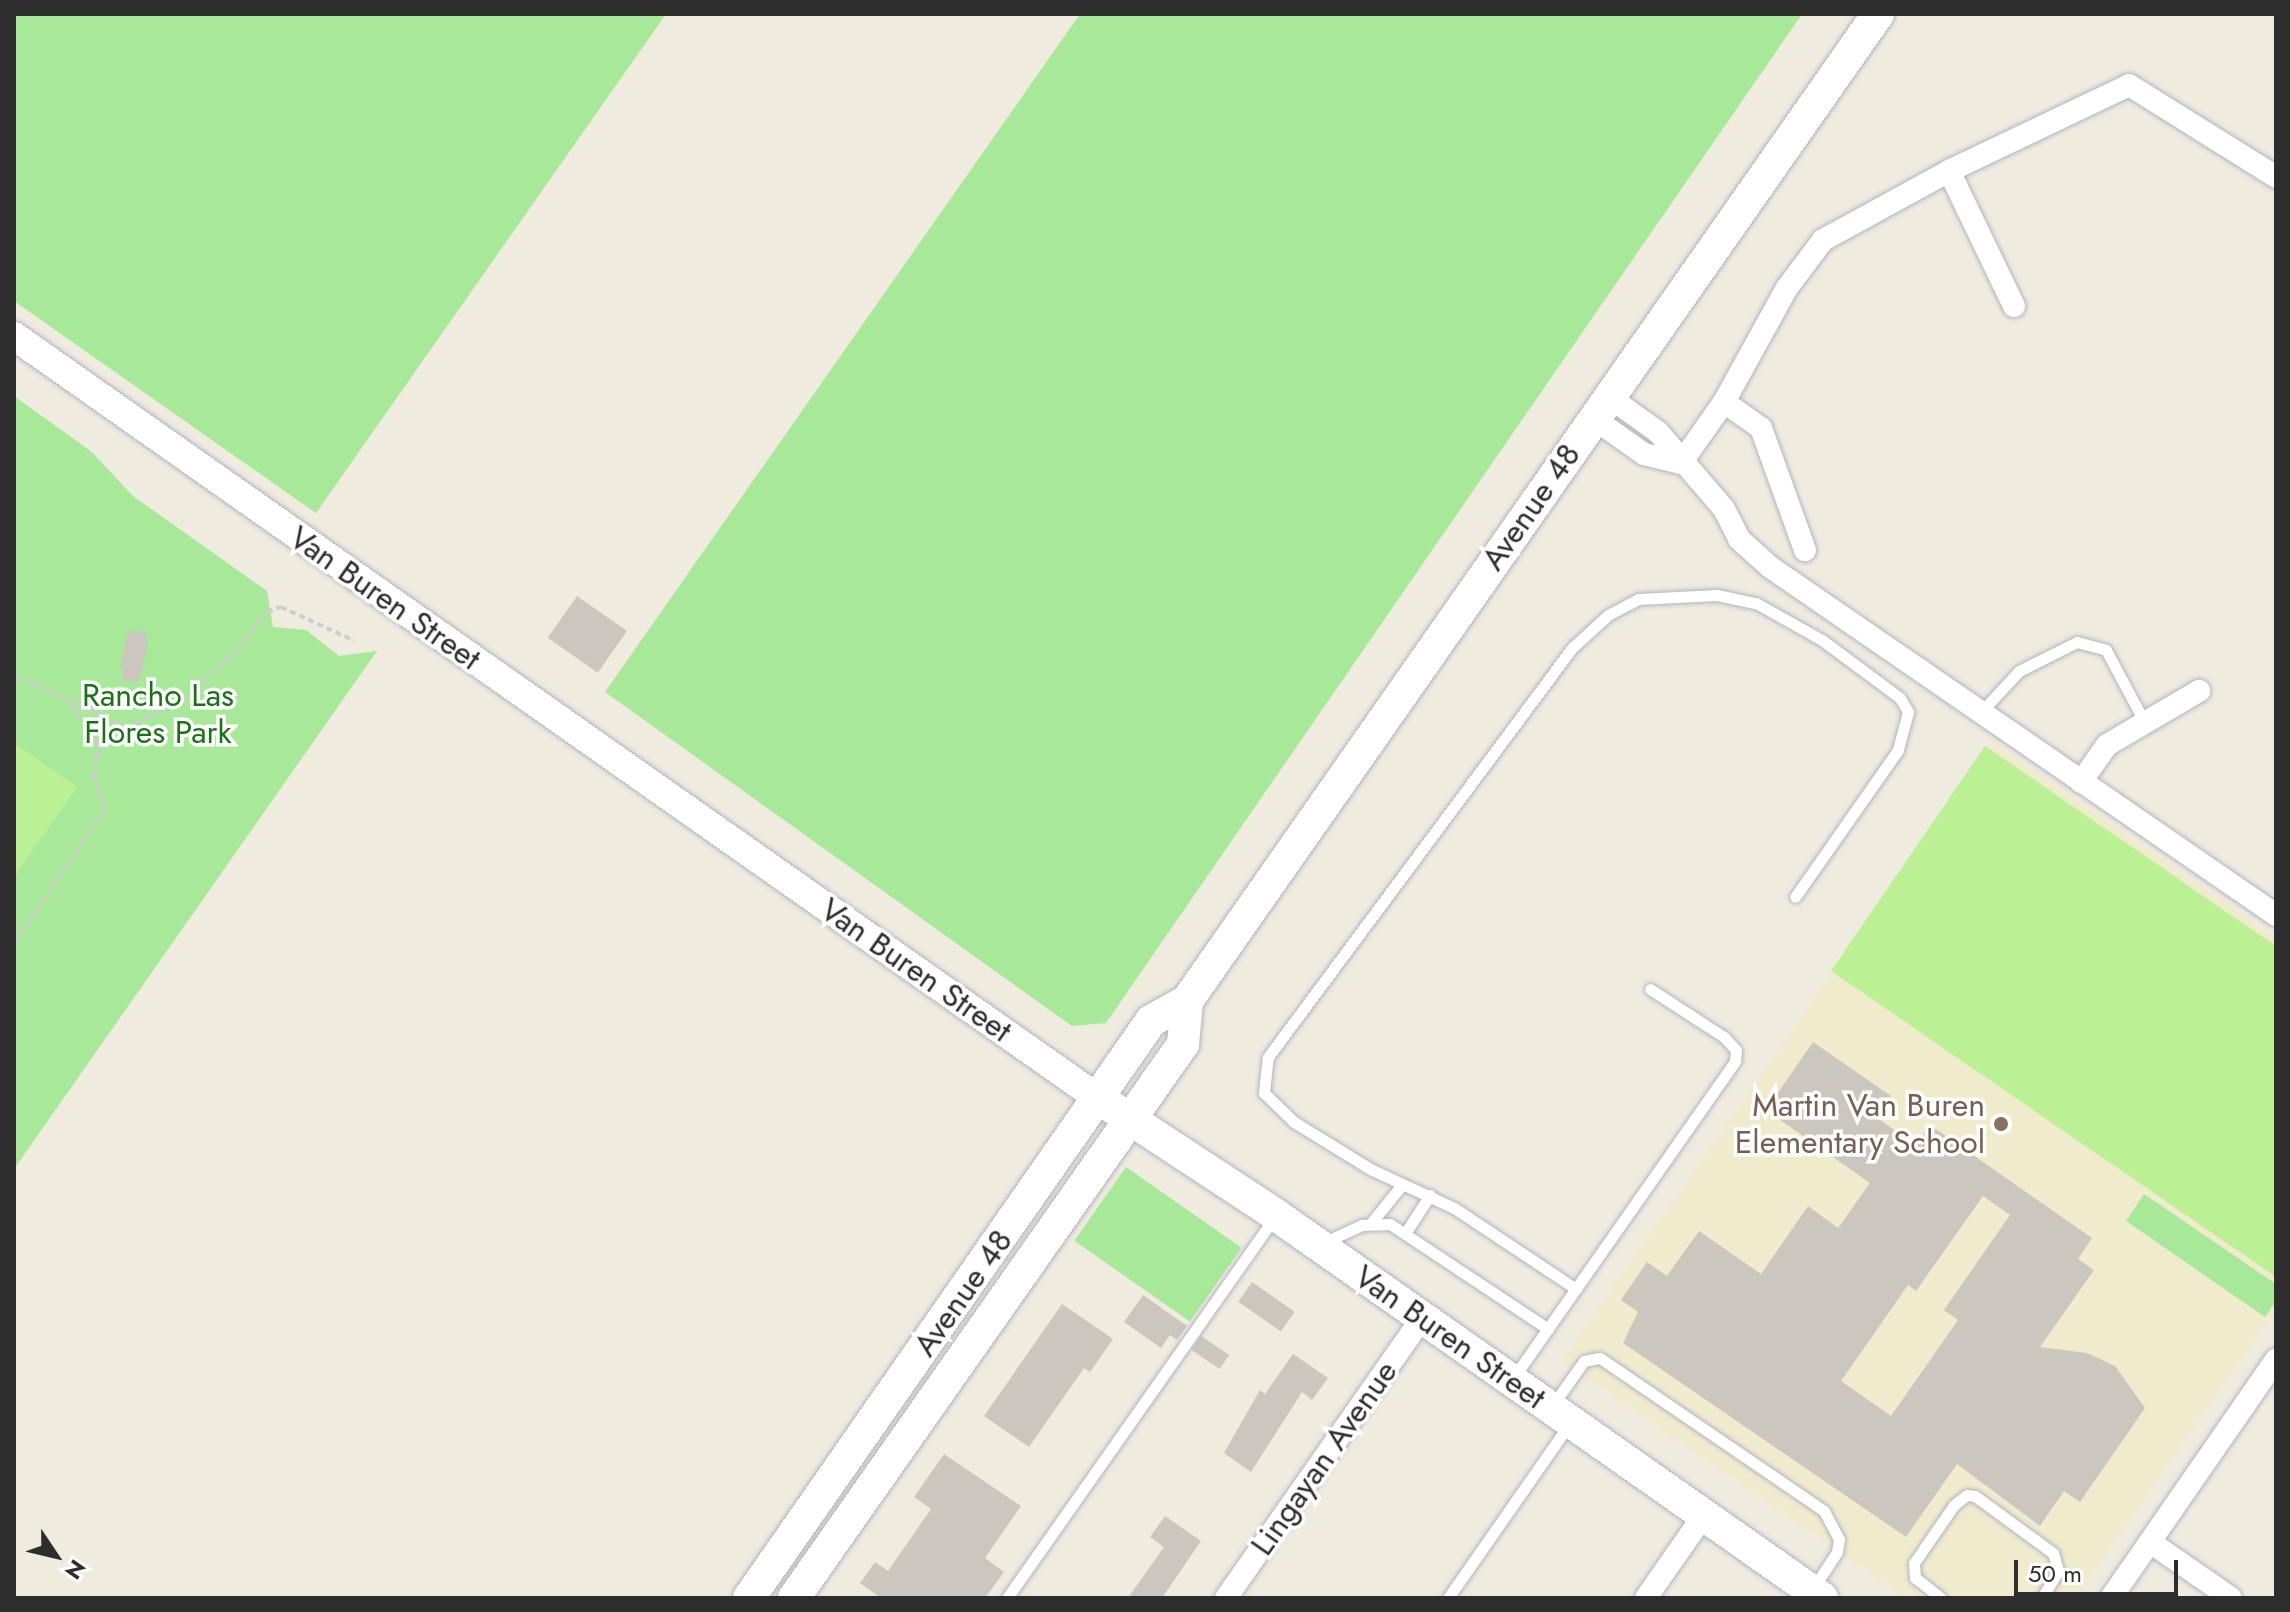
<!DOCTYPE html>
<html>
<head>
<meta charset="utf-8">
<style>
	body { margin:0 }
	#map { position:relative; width:2290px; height:1612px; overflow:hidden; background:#efebdf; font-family:Jost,sans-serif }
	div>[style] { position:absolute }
	.education>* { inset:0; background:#f1ebce }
	.green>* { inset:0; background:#a8e899; transform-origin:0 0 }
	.pitch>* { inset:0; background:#bbf095 }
	.building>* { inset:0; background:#cbc7be; transform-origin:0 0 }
	.path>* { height:4px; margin-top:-2px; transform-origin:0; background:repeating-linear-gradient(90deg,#cdcdcd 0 6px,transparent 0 10px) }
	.roads { filter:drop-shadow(0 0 2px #b3b3c1) drop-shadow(0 0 2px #b3b3c1) }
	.service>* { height:11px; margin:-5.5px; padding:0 5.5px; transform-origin:5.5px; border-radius:5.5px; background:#fff }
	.minor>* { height:22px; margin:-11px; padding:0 11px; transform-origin:11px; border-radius:11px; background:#fff }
	.tertiary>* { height:28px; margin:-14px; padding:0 14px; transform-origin:14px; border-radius:14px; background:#fff }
	.secondary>* { height:32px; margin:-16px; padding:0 16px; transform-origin:16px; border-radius:16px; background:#fff }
	.dots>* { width:22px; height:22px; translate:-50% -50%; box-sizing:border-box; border:4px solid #fff; border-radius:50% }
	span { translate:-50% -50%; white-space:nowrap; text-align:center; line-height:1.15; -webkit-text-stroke:7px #fff; paint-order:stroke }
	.street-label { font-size:32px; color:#2d2d2d }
	.park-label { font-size:32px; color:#1c7117 }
	.education-label { font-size:32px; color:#785e54 }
	.right { translate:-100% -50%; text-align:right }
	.frame { position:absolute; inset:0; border:16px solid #2d2d2d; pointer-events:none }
	.north { position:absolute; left:16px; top:1516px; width:80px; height:80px; -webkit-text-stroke:6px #fff; paint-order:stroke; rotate:125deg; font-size:22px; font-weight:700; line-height:32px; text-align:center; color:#2d2d2d }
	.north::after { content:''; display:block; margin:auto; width:28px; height:36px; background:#2d2d2d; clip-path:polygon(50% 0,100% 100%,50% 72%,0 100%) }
	.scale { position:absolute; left:2014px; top:1560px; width:164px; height:36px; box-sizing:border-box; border:4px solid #2d2d2d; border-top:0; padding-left:10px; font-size:24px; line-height:28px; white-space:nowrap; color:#2d2d2d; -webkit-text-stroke:6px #fff; paint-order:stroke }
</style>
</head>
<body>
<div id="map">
	<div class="education">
		<i style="clip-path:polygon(1993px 742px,2276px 938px,2276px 1310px,2076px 1598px,1905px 1598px,1561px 1361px)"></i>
	</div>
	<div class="green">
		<i style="clip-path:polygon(14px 14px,666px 14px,316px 513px,14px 301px)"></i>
		<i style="clip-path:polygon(1080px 14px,1802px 14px,1106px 1023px,1072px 1026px,605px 692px)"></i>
		<i style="clip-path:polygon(14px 396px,92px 452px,133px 496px,267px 591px,273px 627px,306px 630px,339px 656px,377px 651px,14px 1169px)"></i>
		<i style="left:1126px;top:1167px;width:141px;height:90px;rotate:35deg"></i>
		<i style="clip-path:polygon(2144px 1194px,2276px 1284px,2276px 1301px,2265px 1317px,2126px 1221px)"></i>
	</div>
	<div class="pitch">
		<i style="clip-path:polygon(14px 743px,77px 787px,14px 877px)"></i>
		<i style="clip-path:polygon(1985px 746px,2276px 946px,2276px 1277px,1831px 971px)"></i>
	</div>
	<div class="building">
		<i style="left:577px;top:596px;width:61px;height:51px;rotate:35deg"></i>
		<i style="clip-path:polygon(128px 631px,145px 632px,148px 644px,139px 682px,122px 680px,124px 668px,120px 668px)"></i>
		<i style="clip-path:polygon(evenodd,1813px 1042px,1891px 1096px,1876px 1117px,1916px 1145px,1930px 1125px,2092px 1238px,2078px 1259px,2094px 1270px,2040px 1347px,2087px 1353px,2115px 1366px,2145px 1408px,2080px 1502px,2064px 1491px,2040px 1526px,1957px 1464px,1906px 1537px,1623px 1343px,1638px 1312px,1621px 1300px,1647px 1262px,1667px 1276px,1699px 1231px,1761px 1274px,1808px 1206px,1838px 1228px,1870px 1183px,1766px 1110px,1813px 1042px,1983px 1196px,2010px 1215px,1944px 1310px,1958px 1320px,1891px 1416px,1841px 1381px,1908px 1285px,1916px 1291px,1983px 1196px)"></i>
		<i style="left:1252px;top:1282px;width:52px;height:24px;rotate:35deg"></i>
		<i style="clip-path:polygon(1143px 1295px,1187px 1326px,1177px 1340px,1170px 1335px,1161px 1348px,1124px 1322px)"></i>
		<i style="clip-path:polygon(1062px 1304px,1113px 1339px,1090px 1372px,1084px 1368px,1029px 1447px,984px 1416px)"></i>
		<i style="left:1201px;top:1336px;width:34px;height:17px;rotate:34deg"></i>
		<i style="clip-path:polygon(1293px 1354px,1328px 1378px,1312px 1400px,1302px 1392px,1251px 1472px,1224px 1453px,1260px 1390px,1265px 1394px)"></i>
		<i style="clip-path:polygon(944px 1454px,1021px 1506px,985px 1558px,1004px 1572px,985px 1598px,881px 1598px,860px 1583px,875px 1562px,888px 1571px,931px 1509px,914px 1497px)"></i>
		<i style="clip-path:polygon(1165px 1516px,1201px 1541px,1162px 1598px,1128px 1598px,1164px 1547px,1150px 1537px)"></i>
	</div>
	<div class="path">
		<i style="left:14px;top:675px;width:123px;rotate:24.9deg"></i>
		<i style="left:97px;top:757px;width:33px;rotate:-52deg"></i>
		<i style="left:117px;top:731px;width:71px;rotate:-24deg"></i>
		<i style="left:182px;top:702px;width:79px;rotate:-43.5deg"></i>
		<i style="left:239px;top:648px;width:46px;rotate:-52.1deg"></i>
		<i style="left:267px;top:612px;width:15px;rotate:-20deg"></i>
		<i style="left:281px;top:607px;width:81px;rotate:24.7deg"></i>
		<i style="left:14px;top:943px;width:161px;rotate:-55.6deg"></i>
		<i style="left:105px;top:810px;width:35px;rotate:-108deg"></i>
		<i style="left:94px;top:777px;width:34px;rotate:-85deg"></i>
		<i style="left:97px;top:743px;width:52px;rotate:-124deg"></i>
	</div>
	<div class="roads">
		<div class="service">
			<i style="left:1980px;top:713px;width:57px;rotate:-47.1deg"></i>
			<i style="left:2019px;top:671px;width:65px;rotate:-26.6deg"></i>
			<i style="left:2077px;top:642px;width:30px;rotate:15deg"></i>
			<i style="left:2106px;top:650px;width:83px;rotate:61.9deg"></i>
			<i style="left:1371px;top:1223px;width:48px;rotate:-51deg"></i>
			<i style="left:1406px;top:1232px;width:44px;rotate:-57deg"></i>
			<i style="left:1325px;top:1242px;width:41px;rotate:-24.7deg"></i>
			<i style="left:1362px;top:1225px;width:28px;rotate:-2deg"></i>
			<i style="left:1390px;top:1224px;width:190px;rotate:33.6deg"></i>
			<i style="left:1576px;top:1289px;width:146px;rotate:-146.4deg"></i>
			<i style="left:1454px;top:1208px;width:90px;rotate:-155.1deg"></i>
			<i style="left:1372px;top:1170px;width:92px;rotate:-148.4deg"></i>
			<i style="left:1294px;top:1122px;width:42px;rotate:-136deg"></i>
			<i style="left:1264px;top:1093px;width:36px;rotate:-84deg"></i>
			<i style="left:1268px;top:1057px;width:510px;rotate:-53.38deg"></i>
			<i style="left:1572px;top:648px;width:49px;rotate:-42.5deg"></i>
			<i style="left:1608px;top:615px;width:34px;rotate:-28deg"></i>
			<i style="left:1638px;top:599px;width:79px;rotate:-2.9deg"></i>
			<i style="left:1717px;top:595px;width:40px;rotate:12deg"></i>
			<i style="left:1756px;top:603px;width:76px;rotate:29.3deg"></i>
			<i style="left:1822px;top:640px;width:97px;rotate:36.6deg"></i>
			<i style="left:1900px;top:698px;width:16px;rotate:60deg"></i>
			<i style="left:1908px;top:712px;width:39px;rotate:105deg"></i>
			<i style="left:1898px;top:750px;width:179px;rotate:125deg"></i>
			<i style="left:1514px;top:1377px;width:386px;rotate:-55deg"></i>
			<i style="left:1735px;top:1061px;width:11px;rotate:-85deg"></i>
			<i style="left:1736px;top:1050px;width:18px;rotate:-133deg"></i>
			<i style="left:1724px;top:1037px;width:88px;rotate:-147deg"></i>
			<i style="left:1552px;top:1406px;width:55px;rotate:-54.6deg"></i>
			<i style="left:1584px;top:1361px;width:16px;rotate:-11deg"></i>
			<i style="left:1600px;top:1358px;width:271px;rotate:34.3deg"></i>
			<i style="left:1824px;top:1511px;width:32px;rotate:62deg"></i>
			<i style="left:1839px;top:1539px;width:13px;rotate:99deg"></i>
			<i style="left:1837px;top:1552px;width:45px;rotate:123.3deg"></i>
			<i style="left:1007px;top:1598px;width:467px;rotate:-54.9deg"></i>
			<i style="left:1448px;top:1598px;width:210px;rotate:-55.1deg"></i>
			<i style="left:1941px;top:1598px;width:33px;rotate:-142deg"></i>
			<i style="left:1915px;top:1578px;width:15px;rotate:-94deg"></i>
			<i style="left:1914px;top:1563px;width:70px;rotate:-55.4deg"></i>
			<i style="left:1954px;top:1505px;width:16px;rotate:-38deg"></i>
			<i style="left:1967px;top:1495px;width:8px;rotate:7deg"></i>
			<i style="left:1975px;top:1496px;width:97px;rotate:36.2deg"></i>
			<i style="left:2053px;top:1553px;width:19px;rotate:74deg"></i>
			<i style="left:2058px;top:1571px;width:31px;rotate:121deg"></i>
		</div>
		<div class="minor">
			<i style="left:1949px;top:171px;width:150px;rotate:64.3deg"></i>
			<i style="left:1609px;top:397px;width:60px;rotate:35.5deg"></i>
			<i style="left:1658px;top:432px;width:101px;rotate:49.4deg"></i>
			<i style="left:1724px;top:509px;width:34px;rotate:63deg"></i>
			<i style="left:1739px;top:539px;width:42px;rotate:42.1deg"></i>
			<i style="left:1770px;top:567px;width:614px;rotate:34.52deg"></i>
			<i style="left:1724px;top:402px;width:45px;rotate:35.1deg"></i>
			<i style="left:1761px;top:428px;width:130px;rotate:70.2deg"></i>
			<i style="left:1593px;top:418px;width:62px;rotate:35.2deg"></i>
			<i style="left:1644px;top:454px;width:38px;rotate:14deg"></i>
			<i style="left:1681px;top:463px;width:75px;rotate:-54.8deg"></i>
			<i style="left:1724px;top:402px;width:130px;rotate:-61.1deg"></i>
			<i style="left:1787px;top:288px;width:60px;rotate:-53.1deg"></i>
			<i style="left:1823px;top:240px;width:144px;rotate:-28.7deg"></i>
			<i style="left:1949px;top:171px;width:199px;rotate:-25.5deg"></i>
			<i style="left:2129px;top:85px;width:173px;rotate:32deg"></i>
			<i style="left:2081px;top:782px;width:45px;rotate:-54.9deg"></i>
			<i style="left:2107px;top:745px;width:107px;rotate:-30.4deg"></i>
			<i style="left:2150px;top:1542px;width:98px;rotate:34.7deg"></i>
			<i style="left:1226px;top:1598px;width:342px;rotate:-55deg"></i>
			<i style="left:1646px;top:1598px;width:101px;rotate:-55.1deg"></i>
			<i style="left:2111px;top:1598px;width:290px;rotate:-55.3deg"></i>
		</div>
		<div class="tertiary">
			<i style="left:14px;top:336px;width:1325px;rotate:35.11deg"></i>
		</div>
		<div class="secondary">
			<i style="left:1098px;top:1098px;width:213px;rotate:33.3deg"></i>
			<i style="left:1276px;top:1215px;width:667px;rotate:35.05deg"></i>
			<i style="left:749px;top:1598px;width:703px;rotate:-55.13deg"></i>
			<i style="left:1151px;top:1021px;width:41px;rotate:-29.1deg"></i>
			<i style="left:1187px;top:1001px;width:1205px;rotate:-55deg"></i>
			<i style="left:794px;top:1598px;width:677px;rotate:-54.92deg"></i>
			<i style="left:1183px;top:1044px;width:43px;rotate:-84.7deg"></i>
		</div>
	</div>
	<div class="dots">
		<i style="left:2001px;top:1124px;background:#8d6e63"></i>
	</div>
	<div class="street-label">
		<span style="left:1531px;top:507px;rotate:-55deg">Avenue 48</span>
		<span style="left:385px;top:598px;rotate:35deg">Van Buren Street</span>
		<span style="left:916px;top:970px;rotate:35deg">Van Buren Street</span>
		<span style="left:963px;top:1293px;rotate:-55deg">Avenue 48</span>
		<span style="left:1450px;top:1337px;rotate:35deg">Van Buren Street</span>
		<span style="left:1324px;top:1458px;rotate:-55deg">Lingayan Avenue</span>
	</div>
	<div class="park-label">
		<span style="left:158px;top:714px">Rancho Las<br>Flores Park</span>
	</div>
	<div class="education-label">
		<span class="right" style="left:1985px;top:1124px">Martin Van Buren<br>Elementary School</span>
	</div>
	<div class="frame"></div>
	<div class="north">N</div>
	<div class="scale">50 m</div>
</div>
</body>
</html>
